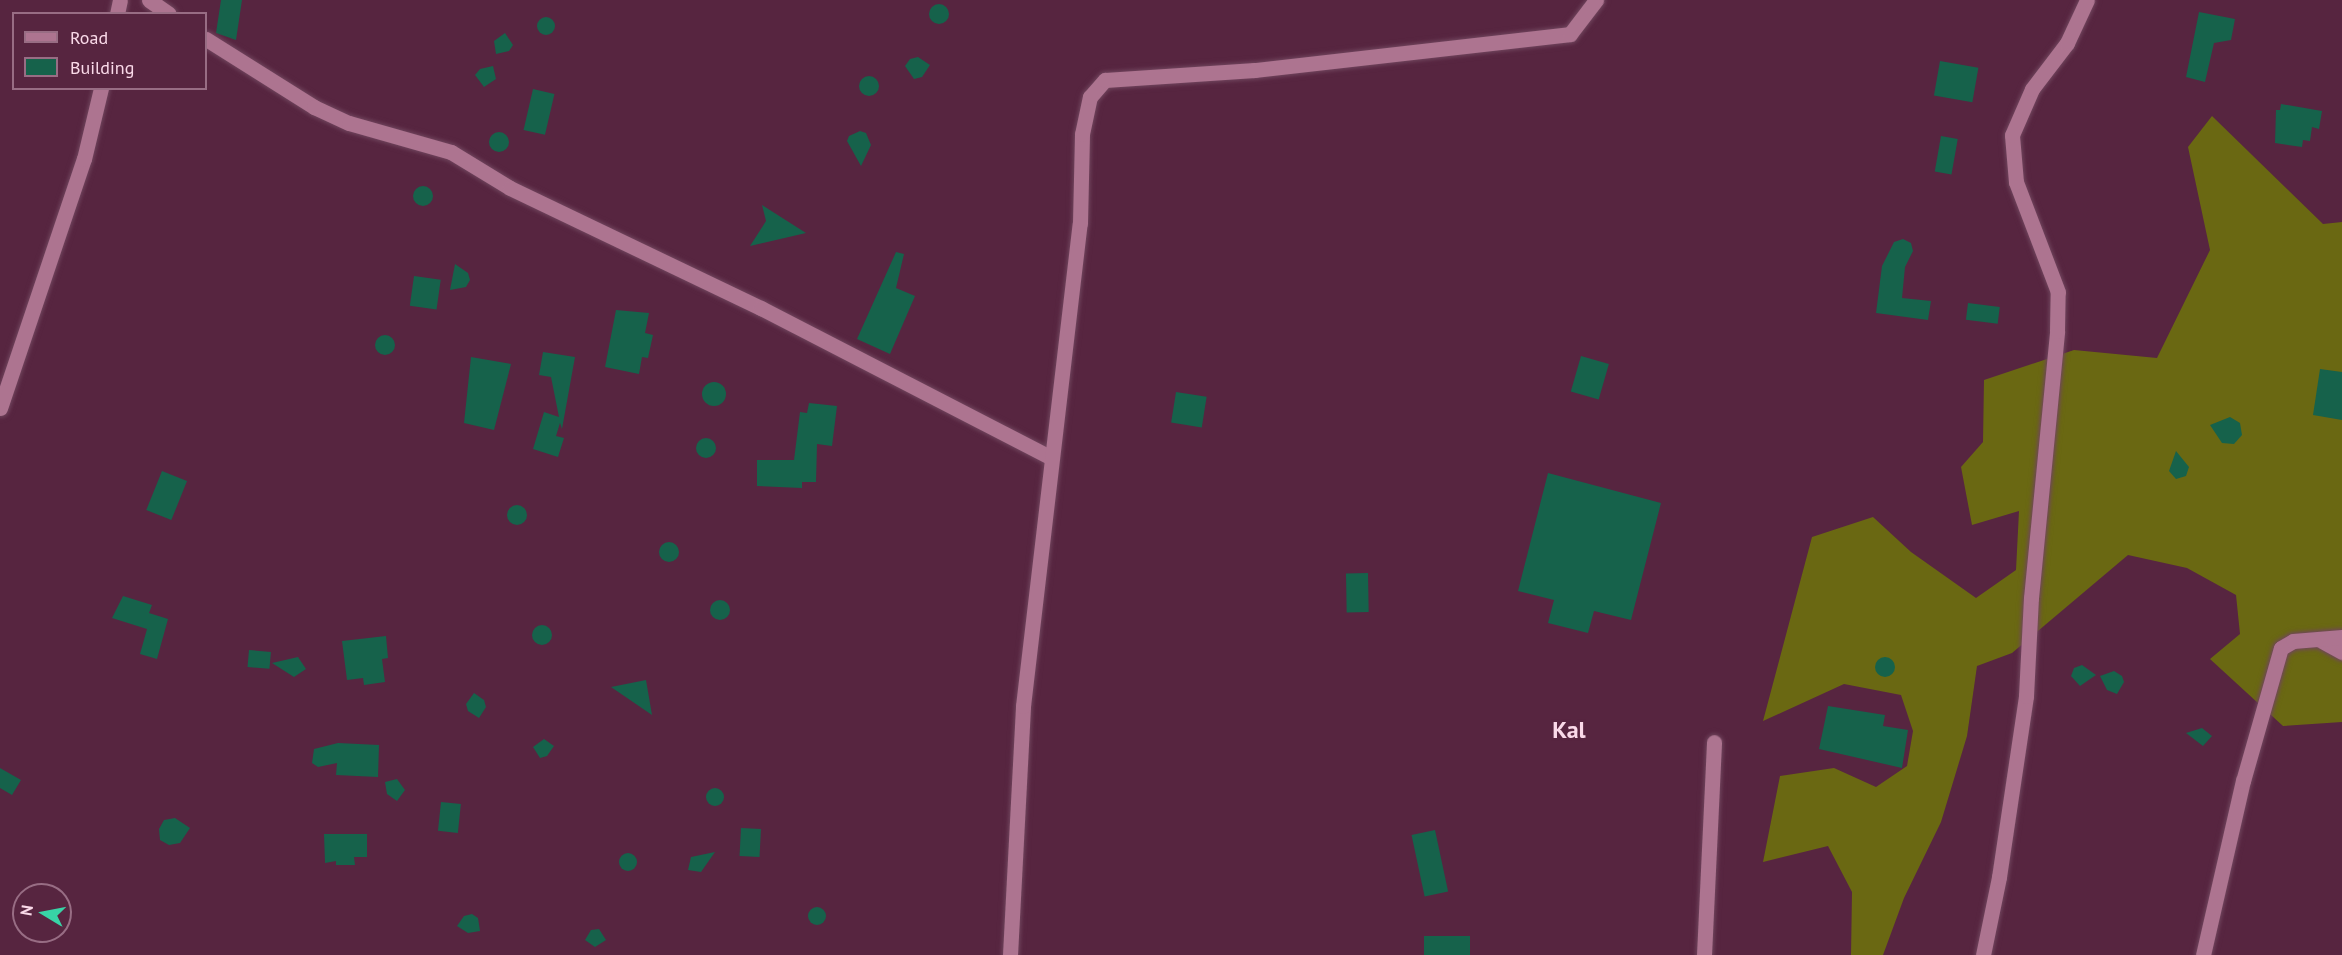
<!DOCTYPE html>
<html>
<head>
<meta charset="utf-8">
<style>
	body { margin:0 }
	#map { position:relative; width:2342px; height:955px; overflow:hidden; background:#572540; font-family:"PT Sans",sans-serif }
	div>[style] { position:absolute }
	.forest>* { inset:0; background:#6a6812 }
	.building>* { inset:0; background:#16624b; transform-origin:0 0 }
	.round { border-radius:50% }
	.roads { filter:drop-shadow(0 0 2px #70455d) drop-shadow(0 0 2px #70455d) }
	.minor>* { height:15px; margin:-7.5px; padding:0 7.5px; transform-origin:7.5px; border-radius:7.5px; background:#ad7490 }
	span { translate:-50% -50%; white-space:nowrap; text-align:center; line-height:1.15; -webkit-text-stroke:4.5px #572540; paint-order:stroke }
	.quarter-label { font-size:24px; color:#fadae9; font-weight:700 }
	.legend { position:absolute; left:12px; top:12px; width:195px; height:78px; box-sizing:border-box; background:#572540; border:2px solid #986d84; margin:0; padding:8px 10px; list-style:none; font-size:18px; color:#fadae9 }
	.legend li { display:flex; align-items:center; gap:12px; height:30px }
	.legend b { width:30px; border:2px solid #986d84 }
	.north { position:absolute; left:12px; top:883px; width:60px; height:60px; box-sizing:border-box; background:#572540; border:2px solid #986d84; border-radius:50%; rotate:280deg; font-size:16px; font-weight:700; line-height:24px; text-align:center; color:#fadae9 }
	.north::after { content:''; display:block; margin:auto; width:21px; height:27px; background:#38d4a6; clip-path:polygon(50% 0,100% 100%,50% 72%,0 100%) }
</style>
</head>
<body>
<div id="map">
	<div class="forest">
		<i style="clip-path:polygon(2212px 116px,2323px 224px,2342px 222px,2342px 722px,2283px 726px,2210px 659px,2240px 634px,2236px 595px,2187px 568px,2128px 555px,2012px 653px,1977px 666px,1967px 736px,1941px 822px,1904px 898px,1883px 955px,1851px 955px,1852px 892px,1828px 846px,1763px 862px,1780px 776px,1834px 768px,1876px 787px,1907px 766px,1913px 731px,1901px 695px,1844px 684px,1763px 721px,1812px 537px,1873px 517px,1911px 552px,1976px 598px,2016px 570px,2019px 511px,1972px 525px,1961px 467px,1983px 442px,1984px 380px,2074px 350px,2157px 358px,2210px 250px,2188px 147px)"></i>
	</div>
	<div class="building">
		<i style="clip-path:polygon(221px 0,242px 0,236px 40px,216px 33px)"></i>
		<i class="round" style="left:929px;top:4px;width:20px;height:20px"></i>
		<i style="clip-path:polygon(2199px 12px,2235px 19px,2231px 40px,2214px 43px,2205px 82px,2186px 77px)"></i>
		<i class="round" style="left:537px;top:17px;width:18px;height:18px"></i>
		<i style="clip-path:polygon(505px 33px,513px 45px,509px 51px,496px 54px,494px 41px)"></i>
		<i style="clip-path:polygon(918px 57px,930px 65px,922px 77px,914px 79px,905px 66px,910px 59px)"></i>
		<i style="left:1940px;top:61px;width:39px;height:35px;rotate:10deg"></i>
		<i style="clip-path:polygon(493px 66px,496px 79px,484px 87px,475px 75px,480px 69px)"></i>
		<i class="round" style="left:859px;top:76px;width:20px;height:20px"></i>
		<i style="left:533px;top:89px;width:22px;height:42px;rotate:13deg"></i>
		<i style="clip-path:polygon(2281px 104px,2322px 111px,2319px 129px,2312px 127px,2310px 141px,2303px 140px,2302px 147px,2275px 143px,2276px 110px,2280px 110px)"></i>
		<i style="clip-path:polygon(860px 131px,866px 133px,871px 145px,861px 166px,847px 141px,849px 136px)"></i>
		<i class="round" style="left:489px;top:132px;width:20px;height:20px"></i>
		<i style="left:1941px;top:136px;width:17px;height:36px;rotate:10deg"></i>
		<i class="round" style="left:413px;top:186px;width:20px;height:20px"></i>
		<i style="clip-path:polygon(762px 205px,806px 233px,750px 246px,766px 221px)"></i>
		<i style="clip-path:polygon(1903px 239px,1911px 243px,1913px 251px,1905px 267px,1902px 298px,1931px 301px,1928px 320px,1876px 313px,1882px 266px,1894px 242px)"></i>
		<i style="clip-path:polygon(896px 252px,904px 254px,896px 288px,915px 296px,890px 354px,857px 339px)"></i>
		<i style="clip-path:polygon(455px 264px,468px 273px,470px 280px,466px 287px,450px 290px)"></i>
		<i style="left:414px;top:276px;width:27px;height:30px;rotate:8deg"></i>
		<i style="left:1968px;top:303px;width:32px;height:17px;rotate:7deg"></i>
		<i style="clip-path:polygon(616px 310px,649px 313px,645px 333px,653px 335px,648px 358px,642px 357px,639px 374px,605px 367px)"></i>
		<i class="round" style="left:375px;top:335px;width:20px;height:20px"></i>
		<i style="clip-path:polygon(543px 352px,575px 357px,562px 429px,560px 423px,556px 436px,564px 438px,558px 457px,533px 449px,544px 412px,559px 417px,551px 377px,539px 375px)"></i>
		<i style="left:1581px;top:356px;width:29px;height:37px;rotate:16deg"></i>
		<i style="clip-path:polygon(471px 357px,511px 364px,494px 430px,464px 423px)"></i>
		<i style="clip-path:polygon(2320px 369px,2342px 372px,2342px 420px,2313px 415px)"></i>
		<i class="round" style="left:702px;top:382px;width:24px;height:24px"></i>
		<i style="left:1176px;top:392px;width:31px;height:31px;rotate:9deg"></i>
		<i style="clip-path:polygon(809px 403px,837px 406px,832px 446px,817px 444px,816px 482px,802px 482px,802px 488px,757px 486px,757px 460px,794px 460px,800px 412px,807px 413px)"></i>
		<i style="clip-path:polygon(2230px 417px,2240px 423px,2242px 435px,2234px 444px,2222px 443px,2210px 425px)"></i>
		<i class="round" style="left:696px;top:438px;width:20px;height:20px"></i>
		<i style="clip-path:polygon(2176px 451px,2189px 467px,2186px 476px,2176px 479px,2169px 471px)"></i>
		<i style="left:162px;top:471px;width:27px;height:42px;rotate:22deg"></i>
		<i style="clip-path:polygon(1548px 473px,1661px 503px,1631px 620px,1594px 611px,1588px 633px,1548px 623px,1554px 600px,1518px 591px)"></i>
		<i class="round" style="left:507px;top:505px;width:20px;height:20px"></i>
		<i class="round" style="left:659px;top:542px;width:20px;height:20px"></i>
		<i style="left:1368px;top:573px;width:39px;height:22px;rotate:89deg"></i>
		<i style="clip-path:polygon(123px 596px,152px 605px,149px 613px,168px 619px,157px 659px,140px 654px,147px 629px,112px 618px)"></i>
		<i class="round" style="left:710px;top:600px;width:20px;height:20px"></i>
		<i class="round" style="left:532px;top:625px;width:20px;height:20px"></i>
		<i style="clip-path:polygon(386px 636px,388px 658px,382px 659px,385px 682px,364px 685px,363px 678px,347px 680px,342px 641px)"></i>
		<i style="left:249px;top:650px;width:22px;height:17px;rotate:5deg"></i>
		<i style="clip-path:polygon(298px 657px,306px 669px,294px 677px,272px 663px)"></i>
		<i class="round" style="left:1875px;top:657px;width:20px;height:20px"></i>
		<i style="clip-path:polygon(2082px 665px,2096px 675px,2080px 686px,2071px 676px,2074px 668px)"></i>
		<i style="clip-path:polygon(2114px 671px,2122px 676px,2124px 682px,2117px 694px,2107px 690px,2100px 676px)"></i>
		<i style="clip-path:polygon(646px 680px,652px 715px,611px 687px)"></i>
		<i style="clip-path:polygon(474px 693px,484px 700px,486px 707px,479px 718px,468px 711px,466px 704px)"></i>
		<i style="clip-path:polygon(1828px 706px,1885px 715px,1883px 726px,1908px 730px,1902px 768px,1819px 749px)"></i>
		<i style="clip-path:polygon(2202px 728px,2212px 736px,2203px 746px,2186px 733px)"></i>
		<i style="clip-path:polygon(544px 739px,554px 746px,547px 756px,540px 758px,533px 747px)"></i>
		<i style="clip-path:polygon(338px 743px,379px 745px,378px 777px,336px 775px,337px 763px,318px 767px,312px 763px,314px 749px)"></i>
		<i style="clip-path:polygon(0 768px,21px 780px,12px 795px,0 788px)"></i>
		<i style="clip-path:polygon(397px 779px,405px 790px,397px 801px,387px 794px,385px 782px)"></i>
		<i class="round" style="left:706px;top:788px;width:18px;height:18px"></i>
		<i style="left:441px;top:802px;width:20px;height:29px;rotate:6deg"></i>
		<i style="clip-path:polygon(175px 818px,190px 828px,180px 843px,169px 845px,160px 840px,159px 829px,164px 820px)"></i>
		<i style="left:741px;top:828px;width:20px;height:28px;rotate:3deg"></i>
		<i style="left:1435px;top:830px;width:63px;height:24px;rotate:78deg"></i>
		<i style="clip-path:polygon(324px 834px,367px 834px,367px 857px,354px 857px,355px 865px,336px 865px,336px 861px,325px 863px)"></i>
		<i style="clip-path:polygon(715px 852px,701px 872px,688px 870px,691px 857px)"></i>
		<i class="round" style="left:619px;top:853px;width:18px;height:18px"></i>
		<i class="round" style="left:808px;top:907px;width:18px;height:18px"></i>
		<i style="clip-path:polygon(472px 914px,478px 918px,480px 931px,468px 933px,457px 926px,464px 916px)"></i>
		<i style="clip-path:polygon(599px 929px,606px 940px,595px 947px,585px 940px,591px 930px)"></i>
		<i style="left:1470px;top:936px;width:19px;height:46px;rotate:90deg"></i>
	</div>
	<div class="roads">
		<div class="minor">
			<i style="left:149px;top:0;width:24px;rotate:35deg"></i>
			<i style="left:117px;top:14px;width:14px;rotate:-78deg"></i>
			<i style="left:206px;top:39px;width:128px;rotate:32.2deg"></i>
			<i style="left:314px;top:107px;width:38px;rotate:25deg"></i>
			<i style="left:349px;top:123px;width:106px;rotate:15.9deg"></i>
			<i style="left:451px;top:152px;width:69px;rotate:31.4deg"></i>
			<i style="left:510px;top:188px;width:278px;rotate:25.6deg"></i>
			<i style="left:761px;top:308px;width:327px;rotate:27.3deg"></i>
			<i style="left:0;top:408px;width:263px;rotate:-71.4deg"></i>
			<i style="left:84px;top:159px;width:73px;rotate:-76.5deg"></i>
			<i style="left:2322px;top:641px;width:23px;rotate:29deg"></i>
			<i style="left:1010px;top:955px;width:249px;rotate:-87deg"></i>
			<i style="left:1023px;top:706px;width:486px;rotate:-83.3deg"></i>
			<i style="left:1080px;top:223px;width:89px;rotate:-88.7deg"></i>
			<i style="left:1082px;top:134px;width:38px;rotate:-78deg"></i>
			<i style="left:1090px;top:97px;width:23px;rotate:-49deg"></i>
			<i style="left:1105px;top:80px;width:150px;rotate:-3.8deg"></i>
			<i style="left:1255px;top:70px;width:317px;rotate:-6.5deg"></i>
			<i style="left:1570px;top:34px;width:43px;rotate:-52.6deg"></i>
			<i style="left:1704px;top:955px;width:213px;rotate:-87.3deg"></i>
			<i style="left:1983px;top:955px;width:80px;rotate:-78.4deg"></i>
			<i style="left:1999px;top:877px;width:183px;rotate:-81.5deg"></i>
			<i style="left:2026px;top:696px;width:98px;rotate:-87.1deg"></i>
			<i style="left:2031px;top:598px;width:268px;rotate:-84.4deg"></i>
			<i style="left:2057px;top:331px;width:39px;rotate:-89deg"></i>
			<i style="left:2058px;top:292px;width:118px;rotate:-110.9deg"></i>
			<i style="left:2016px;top:182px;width:47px;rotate:-94.9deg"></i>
			<i style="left:2012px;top:135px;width:50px;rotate:-66.5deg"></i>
			<i style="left:2032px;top:89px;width:58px;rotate:-52.7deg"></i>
			<i style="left:2067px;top:43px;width:47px;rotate:-65.1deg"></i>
			<i style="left:2203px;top:955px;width:179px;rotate:-77.1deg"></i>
			<i style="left:2243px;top:781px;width:138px;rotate:-74.1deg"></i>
			<i style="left:2281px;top:648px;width:14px;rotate:-30deg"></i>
			<i style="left:2293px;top:641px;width:49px;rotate:-4.7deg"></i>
		</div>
	</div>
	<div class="quarter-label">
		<span style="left:1569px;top:730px">Kal</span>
	</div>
	<ul class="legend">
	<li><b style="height:8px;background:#ad7490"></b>Road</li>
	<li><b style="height:16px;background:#16624b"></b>Building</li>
	</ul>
	<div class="north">N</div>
</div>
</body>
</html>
